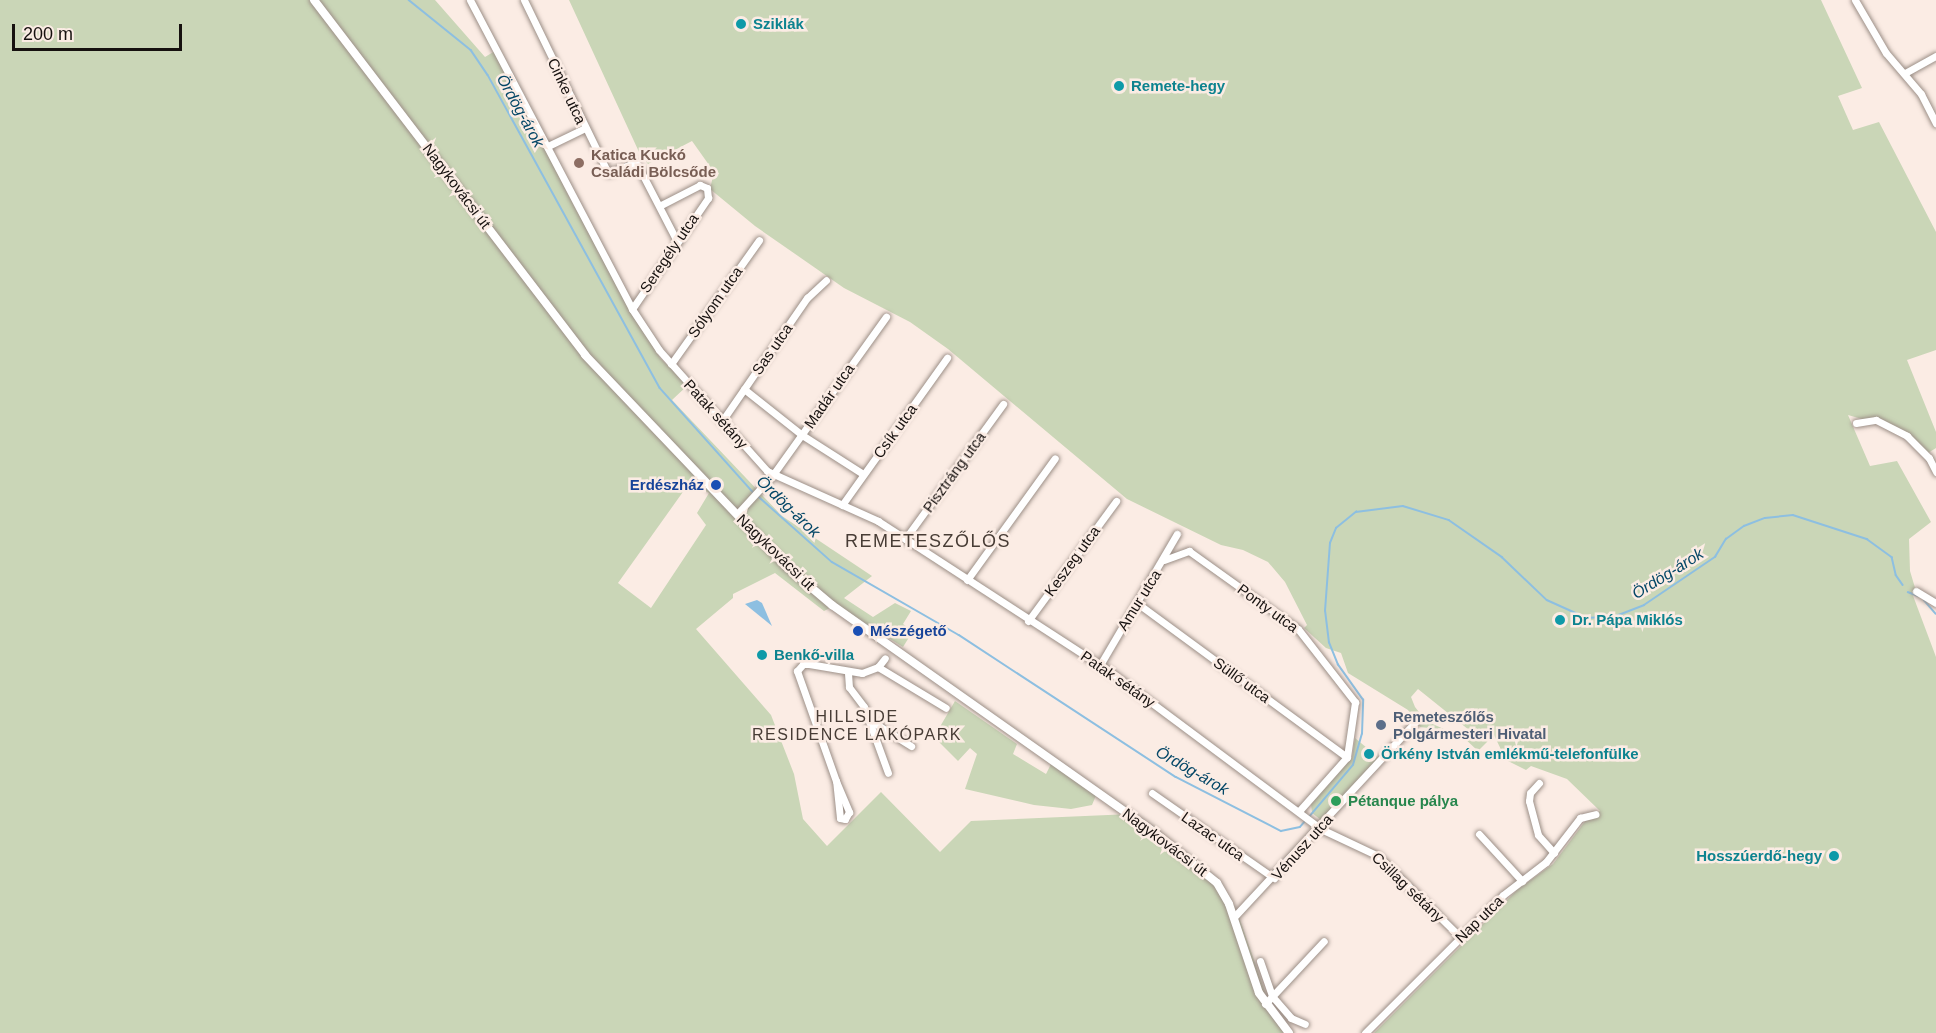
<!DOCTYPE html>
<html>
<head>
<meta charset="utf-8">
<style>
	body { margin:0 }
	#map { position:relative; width:1936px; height:1033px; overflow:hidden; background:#fbece4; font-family:Helvetica,sans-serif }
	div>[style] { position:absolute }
	.green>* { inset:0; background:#cad6b7 }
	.water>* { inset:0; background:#8dbfe1 }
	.stream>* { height:1.5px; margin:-0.75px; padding:0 0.75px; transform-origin:0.75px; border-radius:0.75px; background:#8dbfe1 }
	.roads { filter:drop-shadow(0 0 2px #9c8f87) drop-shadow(0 0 2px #9c8f87) }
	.minor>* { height:7px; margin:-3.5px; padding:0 3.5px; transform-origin:3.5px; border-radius:3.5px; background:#fff }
	.tertiary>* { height:8px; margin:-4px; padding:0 4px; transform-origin:4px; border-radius:4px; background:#fff }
	.dots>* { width:16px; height:16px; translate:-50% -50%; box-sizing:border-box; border:3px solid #fbece4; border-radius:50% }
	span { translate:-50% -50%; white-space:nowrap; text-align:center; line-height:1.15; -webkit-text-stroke:5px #fbece4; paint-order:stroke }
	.culture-label { font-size:15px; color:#0d838f; font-weight:700 }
	.left { translate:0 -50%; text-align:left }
	.right { translate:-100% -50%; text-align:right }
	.street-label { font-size:15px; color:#16110f }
	.education-label { font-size:15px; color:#785e54; font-weight:700 }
	.transit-label { font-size:15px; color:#164399; font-weight:700 }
	.service-label { font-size:15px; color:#4e5e75; font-weight:700 }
	.leisure-label { font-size:15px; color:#27864d; font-weight:700 }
	.water-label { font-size:16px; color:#034666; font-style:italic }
	.neighbourhood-label { font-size:16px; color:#473c35; letter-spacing:1.5px }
	.quarter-label { font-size:18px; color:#473c35; letter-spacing:1.5px }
	.scale { position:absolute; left:12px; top:24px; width:170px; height:27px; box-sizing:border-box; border:3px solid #16110f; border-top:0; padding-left:8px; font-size:18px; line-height:21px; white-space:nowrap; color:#16110f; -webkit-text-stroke:4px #fbece4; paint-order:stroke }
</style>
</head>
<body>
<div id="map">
	<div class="green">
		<i style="clip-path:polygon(evenodd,0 0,435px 0,485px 57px,495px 51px,574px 206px,660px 358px,688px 385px,672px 400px,782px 516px,872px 576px,844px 598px,873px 617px,895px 603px,911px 611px,903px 624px,913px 631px,903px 647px,836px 605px,824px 611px,775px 573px,733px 594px,733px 598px,696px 629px,771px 715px,794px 774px,803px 819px,827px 846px,881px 792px,940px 852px,971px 821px,1131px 814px,1226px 892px,1238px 914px,1269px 1003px,1294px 1033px,0 1033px,0 0,690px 482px,709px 493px,697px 513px,706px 525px,651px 608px,618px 583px,690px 482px)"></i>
		<i style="clip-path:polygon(569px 0,1821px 0,1862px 88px,1838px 96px,1853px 130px,1879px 122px,1936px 232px,1936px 350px,1907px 360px,1936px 432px,1936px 448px,1928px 453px,1890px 427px,1848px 415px,1870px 466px,1897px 461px,1931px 522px,1909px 539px,1910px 571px,1916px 591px,1912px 593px,1936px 657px,1936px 1033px,1374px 1033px,1517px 890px,1553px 864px,1589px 816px,1600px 811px,1567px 779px,1531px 766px,1526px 770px,1506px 760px,1494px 735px,1478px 751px,1463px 737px,1469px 730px,1418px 689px,1411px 697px,1415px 707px,1426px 721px,1446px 730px,1420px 727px,1408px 710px,1348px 673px,1341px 653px,1326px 648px,1304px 628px,1307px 625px,1285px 582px,1268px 562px,1243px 550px,1221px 545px,1127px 499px,948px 349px,910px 322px,844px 288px,755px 226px,710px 189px,714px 172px,692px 141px,648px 164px,639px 152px)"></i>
		<i style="clip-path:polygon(955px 701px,1017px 744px,1013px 754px,1046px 774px,1051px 764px,1097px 793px,1092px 805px,1071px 809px,1034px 805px,965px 789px,977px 754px,970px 748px,958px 761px,934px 737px)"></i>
		<i style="clip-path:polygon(1355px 738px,1379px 758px,1321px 820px,1312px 813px,1311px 804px,1352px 758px)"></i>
	</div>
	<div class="water">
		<i style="clip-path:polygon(757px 600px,762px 603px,772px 626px,745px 604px)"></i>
	</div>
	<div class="stream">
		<i style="left:409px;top:0;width:80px;rotate:38.9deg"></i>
		<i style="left:471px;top:50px;width:30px;rotate:56deg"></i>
		<i style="left:488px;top:75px;width:357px;rotate:61.2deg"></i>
		<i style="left:660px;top:388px;width:141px;rotate:48.2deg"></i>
		<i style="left:758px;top:496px;width:99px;rotate:41.7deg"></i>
		<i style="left:832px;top:562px;width:146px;rotate:29.9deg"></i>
		<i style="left:959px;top:635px;width:259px;rotate:33.2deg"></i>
		<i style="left:1176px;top:777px;width:118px;rotate:27.2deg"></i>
		<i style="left:1281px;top:831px;width:19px;rotate:-12deg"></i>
		<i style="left:1300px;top:827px;width:9px;rotate:-49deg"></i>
		<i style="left:1908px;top:592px;width:11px;rotate:22deg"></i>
		<i style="left:1924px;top:600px;width:18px;rotate:49deg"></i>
		<i style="left:1309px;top:817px;width:68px;rotate:-49.8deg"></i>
		<i style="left:1353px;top:765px;width:32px;rotate:-74deg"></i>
		<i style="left:1362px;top:734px;width:34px;rotate:-88deg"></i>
		<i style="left:1363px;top:700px;width:43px;rotate:-125.5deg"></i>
		<i style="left:1338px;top:665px;width:24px;rotate:-112deg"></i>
		<i style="left:1329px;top:643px;width:32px;rotate:-97deg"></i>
		<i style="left:1325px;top:611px;width:68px;rotate:-85.8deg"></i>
		<i style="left:1330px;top:543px;width:16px;rotate:-68deg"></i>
		<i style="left:1336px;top:528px;width:26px;rotate:-39deg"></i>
		<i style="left:1356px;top:512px;width:47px;rotate:-7.3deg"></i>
		<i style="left:1403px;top:506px;width:48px;rotate:16.9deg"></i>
		<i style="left:1449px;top:520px;width:65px;rotate:34.9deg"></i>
		<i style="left:1502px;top:557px;width:62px;rotate:43.7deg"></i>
		<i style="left:1547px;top:600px;width:44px;rotate:24.2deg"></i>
		<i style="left:1587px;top:618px;width:29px;rotate:-4deg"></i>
		<i style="left:1616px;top:616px;width:30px;rotate:-21deg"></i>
		<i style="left:1644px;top:605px;width:86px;rotate:-34.1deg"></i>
		<i style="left:1715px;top:557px;width:21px;rotate:-59deg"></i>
		<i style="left:1726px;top:539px;width:22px;rotate:-36deg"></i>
		<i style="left:1744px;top:526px;width:22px;rotate:-21deg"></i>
		<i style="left:1765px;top:518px;width:28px;rotate:-6deg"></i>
		<i style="left:1793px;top:515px;width:78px;rotate:18deg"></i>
		<i style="left:1867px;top:539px;width:31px;rotate:36deg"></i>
		<i style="left:1892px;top:557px;width:18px;rotate:77deg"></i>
		<i style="left:1896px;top:575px;width:12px;rotate:55deg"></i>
	</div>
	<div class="roads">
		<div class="minor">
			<i style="left:470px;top:0;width:349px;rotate:62.3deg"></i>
			<i style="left:632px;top:309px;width:49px;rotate:56.6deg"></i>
			<i style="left:659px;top:350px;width:162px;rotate:48.2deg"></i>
			<i style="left:767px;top:471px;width:122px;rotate:24.2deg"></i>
			<i style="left:878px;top:521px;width:275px;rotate:33deg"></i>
			<i style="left:1109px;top:671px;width:264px;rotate:36.7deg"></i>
			<i style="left:1321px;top:829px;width:63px;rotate:25.3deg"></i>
			<i style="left:1378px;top:856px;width:115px;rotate:44.6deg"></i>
			<i style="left:524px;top:0;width:192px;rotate:64.1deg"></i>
			<i style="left:608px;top:173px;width:30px;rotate:-21deg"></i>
			<i style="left:636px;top:162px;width:89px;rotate:62.6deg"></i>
			<i style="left:1855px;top:0;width:61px;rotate:59.7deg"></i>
			<i style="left:1886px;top:53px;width:54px;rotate:49.5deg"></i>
			<i style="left:1921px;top:94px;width:33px;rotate:63deg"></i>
			<i style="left:1905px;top:73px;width:35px;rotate:-29deg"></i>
			<i style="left:548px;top:146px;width:41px;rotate:-25.9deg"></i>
			<i style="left:632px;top:309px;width:135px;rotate:-55.6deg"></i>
			<i style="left:708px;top:198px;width:10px;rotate:-96deg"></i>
			<i style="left:707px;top:188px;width:8px;rotate:-157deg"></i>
			<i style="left:700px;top:185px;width:44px;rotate:152.9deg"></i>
			<i style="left:671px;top:364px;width:152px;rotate:-54.6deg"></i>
			<i style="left:744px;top:389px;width:74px;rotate:38.4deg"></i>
			<i style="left:802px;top:435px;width:72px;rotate:32.6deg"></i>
			<i style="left:722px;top:421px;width:150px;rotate:-55.4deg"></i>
			<i style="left:807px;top:298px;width:26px;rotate:-43deg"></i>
			<i style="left:1856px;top:423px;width:20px;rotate:-9deg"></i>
			<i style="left:1876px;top:420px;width:35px;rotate:27deg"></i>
			<i style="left:1907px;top:436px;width:31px;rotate:45deg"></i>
			<i style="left:1929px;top:458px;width:16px;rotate:63deg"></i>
			<i style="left:842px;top:505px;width:181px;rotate:-54.5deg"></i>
			<i style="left:737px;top:514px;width:52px;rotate:-47.4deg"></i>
			<i style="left:772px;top:476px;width:196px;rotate:-54.4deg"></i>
			<i style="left:905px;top:539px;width:167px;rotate:-54deg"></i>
			<i style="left:1164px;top:560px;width:27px;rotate:-20deg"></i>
			<i style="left:1189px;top:551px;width:134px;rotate:35.6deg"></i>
			<i style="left:1298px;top:629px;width:93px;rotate:52deg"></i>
			<i style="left:1355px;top:702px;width:56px;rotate:98.3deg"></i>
			<i style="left:1347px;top:757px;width:72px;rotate:131.6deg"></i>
			<i style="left:967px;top:580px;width:150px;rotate:-54.2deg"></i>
			<i style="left:1916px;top:591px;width:23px;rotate:31deg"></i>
			<i style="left:1137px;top:603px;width:260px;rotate:36.3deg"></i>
			<i style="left:1028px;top:621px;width:149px;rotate:-53.7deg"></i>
			<i style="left:1100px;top:665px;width:152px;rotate:-59.6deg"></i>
			<i style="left:878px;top:667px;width:79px;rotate:31.1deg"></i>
			<i style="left:848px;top:673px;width:14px;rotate:86deg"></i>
			<i style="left:849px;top:687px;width:25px;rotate:53deg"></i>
			<i style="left:864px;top:707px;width:70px;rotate:70deg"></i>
			<i style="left:868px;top:719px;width:51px;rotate:32.1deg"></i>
			<i style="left:836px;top:781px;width:34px;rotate:67deg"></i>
			<i style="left:849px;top:812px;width:8px;rotate:120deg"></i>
			<i style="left:845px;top:819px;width:5px;rotate:-169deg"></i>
			<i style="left:840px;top:818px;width:37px;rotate:-96deg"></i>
			<i style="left:836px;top:781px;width:117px;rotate:-109.5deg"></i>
			<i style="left:797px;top:671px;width:9px;rotate:-49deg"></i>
			<i style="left:803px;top:664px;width:6px"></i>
			<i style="left:809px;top:664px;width:54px;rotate:9.6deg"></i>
			<i style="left:862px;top:673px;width:17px;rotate:-21deg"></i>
			<i style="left:878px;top:667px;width:11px;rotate:-52deg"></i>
			<i style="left:1539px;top:783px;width:13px;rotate:132deg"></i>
			<i style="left:1530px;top:793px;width:8px;rotate:97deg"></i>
			<i style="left:1529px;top:801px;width:35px;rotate:75deg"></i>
			<i style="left:1538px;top:835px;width:24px;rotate:48deg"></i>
			<i style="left:1152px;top:793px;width:149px;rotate:34.9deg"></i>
			<i style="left:1479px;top:834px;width:64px;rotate:47.5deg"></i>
			<i style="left:1234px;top:917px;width:267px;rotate:-47.1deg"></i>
			<i style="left:1260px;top:961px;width:37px;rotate:71deg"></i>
			<i style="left:1272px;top:996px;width:29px;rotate:49deg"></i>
			<i style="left:1291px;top:1018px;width:15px;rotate:23deg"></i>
			<i style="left:1265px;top:1004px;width:86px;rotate:-46.9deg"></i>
			<i style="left:1365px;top:1033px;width:195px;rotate:-45deg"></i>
			<i style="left:1503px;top:895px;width:54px;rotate:-37.5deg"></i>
			<i style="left:1546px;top:862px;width:56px;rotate:-52.3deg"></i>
			<i style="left:1580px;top:818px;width:16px;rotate:-14deg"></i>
		</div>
		<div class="tertiary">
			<i style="left:314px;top:0;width:447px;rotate:52.6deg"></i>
			<i style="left:585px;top:355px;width:293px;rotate:46.4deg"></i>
			<i style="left:787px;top:567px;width:59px;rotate:40.2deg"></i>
			<i style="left:832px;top:605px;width:394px;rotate:35.2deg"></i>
			<i style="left:1154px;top:832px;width:81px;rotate:39deg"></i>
			<i style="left:1217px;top:883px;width:24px;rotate:60deg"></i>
			<i style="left:1229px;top:904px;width:94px;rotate:71.4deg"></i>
			<i style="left:1259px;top:993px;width:50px;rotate:53.1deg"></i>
		</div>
	</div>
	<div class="dots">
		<i style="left:741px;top:24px;background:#0f9aa8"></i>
		<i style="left:1119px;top:86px;background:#0f9aa8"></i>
		<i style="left:579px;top:163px;background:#8d6e63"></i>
		<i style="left:716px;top:485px;background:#1a4fb4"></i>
		<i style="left:1560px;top:620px;background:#0f9aa8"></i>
		<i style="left:858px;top:631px;background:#1a4fb4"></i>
		<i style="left:762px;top:655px;background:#0f9aa8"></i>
		<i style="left:1381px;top:725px;background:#5c6f8a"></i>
		<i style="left:1369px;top:754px;background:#0f9aa8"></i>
		<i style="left:1336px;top:801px;background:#2e9e5b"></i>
		<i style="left:1834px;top:856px;background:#0f9aa8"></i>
	</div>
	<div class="culture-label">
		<span class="left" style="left:753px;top:24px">Sziklák</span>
		<span class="left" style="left:1131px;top:86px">Remete-hegy</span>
		<span class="left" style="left:1572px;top:620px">Dr. Pápa Miklós</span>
		<span class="left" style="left:774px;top:655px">Benkő-villa</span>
		<span class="left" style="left:1381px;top:754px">Örkény István emlékmű-telefonfülke</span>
		<span class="right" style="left:1822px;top:856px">Hosszúerdő-hegy</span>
	</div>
	<div class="street-label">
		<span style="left:567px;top:91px;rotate:65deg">Cinke utca</span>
		<span style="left:457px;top:186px;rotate:53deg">Nagykovácsi út</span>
		<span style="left:669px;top:253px;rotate:-56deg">Seregély utca</span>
		<span style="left:715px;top:302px;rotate:-55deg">Sólyom utca</span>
		<span style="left:772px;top:349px;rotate:-55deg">Sas utca</span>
		<span style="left:829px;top:396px;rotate:-55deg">Madár utca</span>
		<span style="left:716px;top:414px;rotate:48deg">Patak sétány</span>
		<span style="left:895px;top:431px;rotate:-54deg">Csík utca</span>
		<span style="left:954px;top:472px;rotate:-54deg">Pisztráng utca</span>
		<span style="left:776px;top:552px;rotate:44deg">Nagykovácsi út</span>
		<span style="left:1072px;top:561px;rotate:-54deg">Keszeg utca</span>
		<span style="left:1139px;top:600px;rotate:-58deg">Amur utca</span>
		<span style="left:1268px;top:608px;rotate:36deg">Ponty utca</span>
		<span style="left:1118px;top:679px;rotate:35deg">Patak sétány</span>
		<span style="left:1242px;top:680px;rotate:36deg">Süllő utca</span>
		<span style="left:1213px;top:836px;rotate:35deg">Lazac utca</span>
		<span style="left:1165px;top:842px;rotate:37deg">Nagykovácsi út</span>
		<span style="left:1302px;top:847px;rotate:-48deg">Vénusz utca</span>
		<span style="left:1408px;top:887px;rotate:44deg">Csillag sétány</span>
		<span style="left:1479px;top:919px;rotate:-44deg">Nap utca</span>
	</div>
	<div class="education-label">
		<span class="left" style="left:591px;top:163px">Katica Kuckó<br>Családi Bölcsőde</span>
	</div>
	<div class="transit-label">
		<span class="right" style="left:704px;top:485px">Erdészház</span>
		<span class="left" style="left:870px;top:631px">Mészégető</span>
	</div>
	<div class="service-label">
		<span class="left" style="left:1393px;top:725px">Remeteszőlős<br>Polgármesteri Hivatal</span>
	</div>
	<div class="leisure-label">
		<span class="left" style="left:1348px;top:801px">Pétanque pálya</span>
	</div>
	<div class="water-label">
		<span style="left:520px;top:111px;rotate:61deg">Ördög-árok</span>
		<span style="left:788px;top:507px;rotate:44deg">Ördög-árok</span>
		<span style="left:1668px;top:574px;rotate:-32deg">Ördög-árok</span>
		<span style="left:1192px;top:771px;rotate:30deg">Ördög-árok</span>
	</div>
	<div class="neighbourhood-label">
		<span style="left:857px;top:726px">HILLSIDE<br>RESIDENCE LAKÓPARK</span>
	</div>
	<div class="quarter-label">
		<span style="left:928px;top:541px">REMETESZŐLŐS</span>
	</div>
	<div class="scale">200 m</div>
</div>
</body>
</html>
